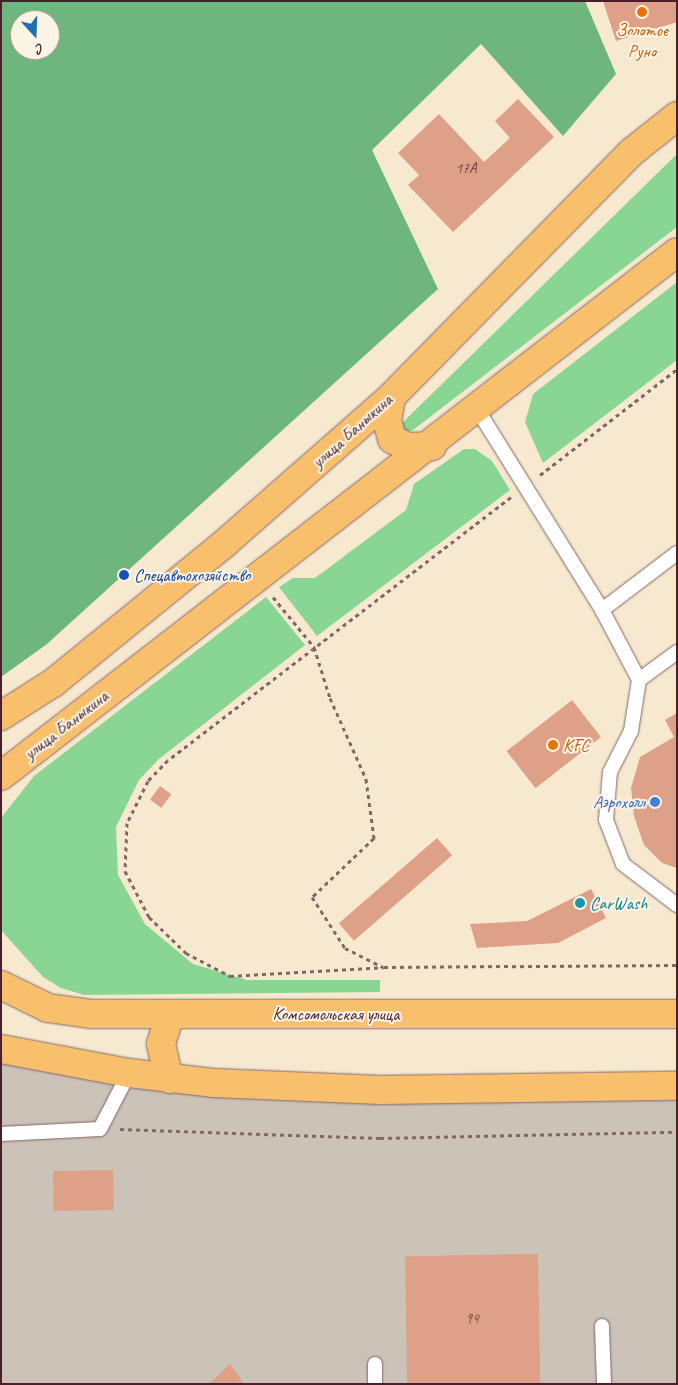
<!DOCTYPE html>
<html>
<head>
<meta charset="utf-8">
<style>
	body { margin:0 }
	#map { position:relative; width:678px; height:1385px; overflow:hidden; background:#f6e9d0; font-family:Caveat,sans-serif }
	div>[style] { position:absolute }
	.industrial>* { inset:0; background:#cbc2b8 }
	.green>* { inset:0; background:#89d593 }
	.forest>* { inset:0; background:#6eb67d }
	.building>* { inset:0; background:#dea188; transform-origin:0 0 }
	.path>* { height:3px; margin-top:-1.5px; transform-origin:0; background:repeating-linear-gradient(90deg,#866665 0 4px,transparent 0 8px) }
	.roads { filter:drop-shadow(0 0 1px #866665) drop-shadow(0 0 1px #866665) }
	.lane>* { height:14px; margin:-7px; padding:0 7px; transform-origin:7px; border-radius:7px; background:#fff }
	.primary>* { height:28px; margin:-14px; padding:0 14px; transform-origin:14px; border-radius:14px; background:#f8bf6c }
	.dots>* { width:14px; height:14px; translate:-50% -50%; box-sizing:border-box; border:2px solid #fcf5e5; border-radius:50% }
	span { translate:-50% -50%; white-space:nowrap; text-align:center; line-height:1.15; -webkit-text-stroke:4px #fcf5e5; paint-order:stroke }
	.number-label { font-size:15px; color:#6f4042 }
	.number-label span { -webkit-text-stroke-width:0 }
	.food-label { font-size:18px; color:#c56008 }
	.left { translate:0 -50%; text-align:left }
	.street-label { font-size:18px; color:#4a1f2b }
	.transit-label { font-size:18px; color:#164399 }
	.shop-label { font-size:18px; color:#366cbe }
	.right { translate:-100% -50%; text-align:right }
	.culture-label { font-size:18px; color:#0d838f }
	.frame { position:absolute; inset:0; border:2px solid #4a1f2b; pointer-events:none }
	.north { position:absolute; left:10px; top:10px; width:50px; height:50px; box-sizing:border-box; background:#fcf5e5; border:1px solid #b59f9b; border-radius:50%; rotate:160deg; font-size:14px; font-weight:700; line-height:20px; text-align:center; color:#4a1f2b }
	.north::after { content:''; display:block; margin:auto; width:18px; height:22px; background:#1f6fb2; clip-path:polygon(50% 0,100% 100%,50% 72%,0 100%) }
</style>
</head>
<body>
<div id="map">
	<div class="industrial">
		<i style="clip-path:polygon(1px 1063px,169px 1079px,677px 1084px,677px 1384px,1px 1384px)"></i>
	</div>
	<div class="green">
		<i style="clip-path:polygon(677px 154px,677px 227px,413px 430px,406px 432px,399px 426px)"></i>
		<i style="clip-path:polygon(677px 282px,677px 360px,543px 463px,525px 422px,533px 394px)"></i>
		<i style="clip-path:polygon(464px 449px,475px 449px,492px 461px,510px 490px,317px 636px,279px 587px,293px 578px,315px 578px,406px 510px,414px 484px)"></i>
		<i style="clip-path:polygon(266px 597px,305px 645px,159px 759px,139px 780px,116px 827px,118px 875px,145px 924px,193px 964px,247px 980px,380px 980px,380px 992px,84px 995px,61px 988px,43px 977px,1px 930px,1px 818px,34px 776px)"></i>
	</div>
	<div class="forest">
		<i style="clip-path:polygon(evenodd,1px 1px,585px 1px,616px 74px,563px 136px,481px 44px,372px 150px,438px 289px,47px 644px,1px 677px,1px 1px,20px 20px,50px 20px,50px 50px,20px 50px,20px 20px)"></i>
	</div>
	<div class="building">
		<i style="clip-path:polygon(603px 1px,677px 1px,677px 22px,616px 41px)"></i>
		<i style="clip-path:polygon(518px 99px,554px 137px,453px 232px,408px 185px,419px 175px,398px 153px,439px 114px,484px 162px,510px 138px,495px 121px)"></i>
		<i style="left:572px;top:700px;width:47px;height:83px;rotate:52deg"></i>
		<i style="clip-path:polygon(677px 713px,677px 868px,662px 863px,644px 845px,634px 816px,631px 788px,640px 757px,674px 737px,665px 720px)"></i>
		<i style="left:160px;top:786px;width:14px;height:17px;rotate:36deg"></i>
		<i style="left:437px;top:838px;width:23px;height:130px;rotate:49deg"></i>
		<i style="clip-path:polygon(591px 889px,606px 918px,558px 943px,477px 948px,470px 924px,527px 921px)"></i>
		<i style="left:113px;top:1170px;width:40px;height:60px;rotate:89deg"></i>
		<i style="left:538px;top:1254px;width:130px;height:133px;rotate:89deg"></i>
		<i style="clip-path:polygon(230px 1364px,244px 1384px,209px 1384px)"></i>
	</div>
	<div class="path">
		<i style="left:540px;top:475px;width:173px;rotate:-37.7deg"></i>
		<i style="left:511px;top:497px;width:432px;rotate:142.5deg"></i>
		<i style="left:168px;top:760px;width:29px;rotate:134deg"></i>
		<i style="left:148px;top:781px;width:47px;rotate:116.6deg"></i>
		<i style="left:127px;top:823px;width:48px;rotate:92.4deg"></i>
		<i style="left:125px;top:871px;width:52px;rotate:62.4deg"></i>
		<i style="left:149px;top:917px;width:52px;rotate:44.2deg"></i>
		<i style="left:186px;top:953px;width:50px;rotate:27.6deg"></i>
		<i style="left:230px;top:976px;width:154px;rotate:-3.3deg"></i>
		<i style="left:384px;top:967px;width:293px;rotate:-0.4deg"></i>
		<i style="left:273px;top:597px;width:65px;rotate:50.6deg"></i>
		<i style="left:314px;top:647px;width:53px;rotate:72.6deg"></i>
		<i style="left:330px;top:698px;width:89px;rotate:66deg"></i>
		<i style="left:366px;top:779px;width:60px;rotate:82.3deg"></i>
		<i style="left:374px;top:838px;width:86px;rotate:136.4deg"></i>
		<i style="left:312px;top:897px;width:61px;rotate:57.1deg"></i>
		<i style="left:345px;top:948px;width:42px;rotate:26.6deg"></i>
		<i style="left:120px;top:1129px;width:260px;rotate:2deg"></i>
		<i style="left:380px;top:1138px;width:297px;rotate:-1.2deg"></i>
	</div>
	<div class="roads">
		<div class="lane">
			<i style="left:477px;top:409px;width:237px;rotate:58.1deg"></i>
			<i style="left:602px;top:610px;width:79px;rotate:62.1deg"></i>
			<i style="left:602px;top:610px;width:94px;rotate:-37.2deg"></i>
			<i style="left:677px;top:652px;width:47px;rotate:143.6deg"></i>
			<i style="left:639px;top:680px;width:52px;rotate:98.9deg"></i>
			<i style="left:631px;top:731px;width:46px;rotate:117.1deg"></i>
			<i style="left:610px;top:772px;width:48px;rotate:94.8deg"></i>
			<i style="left:606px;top:820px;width:47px;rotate:68.9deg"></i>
			<i style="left:623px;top:864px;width:68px;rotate:37.2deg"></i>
			<i style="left:1px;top:1134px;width:99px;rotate:-2.9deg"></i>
			<i style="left:100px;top:1129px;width:63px;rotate:-62.6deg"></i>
			<i style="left:602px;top:1326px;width:58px;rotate:88deg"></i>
			<i style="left:375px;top:1384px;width:20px;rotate:-90deg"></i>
		</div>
		<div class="primary">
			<i style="left:391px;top:397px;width:24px;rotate:99deg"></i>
			<i style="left:387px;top:421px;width:19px;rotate:74deg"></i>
			<i style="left:392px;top:439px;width:18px;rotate:27deg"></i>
			<i style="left:408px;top:447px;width:24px;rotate:-2deg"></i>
			<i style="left:1px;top:716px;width:62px;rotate:-32.4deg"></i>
			<i style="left:53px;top:683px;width:222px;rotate:-39.1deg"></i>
			<i style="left:225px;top:543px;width:221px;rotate:-41.3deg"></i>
			<i style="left:391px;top:397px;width:345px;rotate:-45.5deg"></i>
			<i style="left:633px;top:151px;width:56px;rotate:-38.5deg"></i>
			<i style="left:1px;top:776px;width:855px;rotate:-37.78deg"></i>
			<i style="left:1px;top:985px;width:52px;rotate:26.1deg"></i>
			<i style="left:48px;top:1008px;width:43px;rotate:7.9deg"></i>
			<i style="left:91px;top:1014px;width:586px"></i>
			<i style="left:1px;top:1049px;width:130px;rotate:10.6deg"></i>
			<i style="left:129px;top:1073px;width:86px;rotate:6.7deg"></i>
			<i style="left:214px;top:1083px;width:167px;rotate:2.4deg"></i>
			<i style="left:381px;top:1090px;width:296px;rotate:-0.8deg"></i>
			<i style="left:169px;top:1079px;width:36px;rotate:-103deg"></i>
			<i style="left:161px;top:1044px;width:30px;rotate:-73deg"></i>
		</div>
	</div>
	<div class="dots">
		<i style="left:642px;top:12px;background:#e8710a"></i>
		<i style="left:124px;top:575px;background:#1a4fb4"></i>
		<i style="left:553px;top:745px;background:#e8710a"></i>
		<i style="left:655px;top:802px;background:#3f7fe0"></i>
		<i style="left:580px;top:903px;background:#0f9aa8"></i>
	</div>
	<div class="number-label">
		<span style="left:466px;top:169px">17А</span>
		<span style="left:472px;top:1319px">94</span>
	</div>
	<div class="food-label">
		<span style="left:642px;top:41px">Золотое<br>Руно</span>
		<span class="left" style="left:563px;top:745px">KFC</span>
	</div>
	<div class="street-label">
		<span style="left:352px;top:431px;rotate:-42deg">улица Баныкина</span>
		<span style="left:66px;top:725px;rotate:-38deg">улица Баныкина</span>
		<span style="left:336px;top:1014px">Комсомольская улица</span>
	</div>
	<div class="transit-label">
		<span class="left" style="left:134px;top:575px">Спецавтохозяйство</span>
	</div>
	<div class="shop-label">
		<span class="right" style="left:645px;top:802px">Аэрохолл</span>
	</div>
	<div class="culture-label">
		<span class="left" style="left:590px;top:903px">CarWash</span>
	</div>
	<div class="frame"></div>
	<div class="north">С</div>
</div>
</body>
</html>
